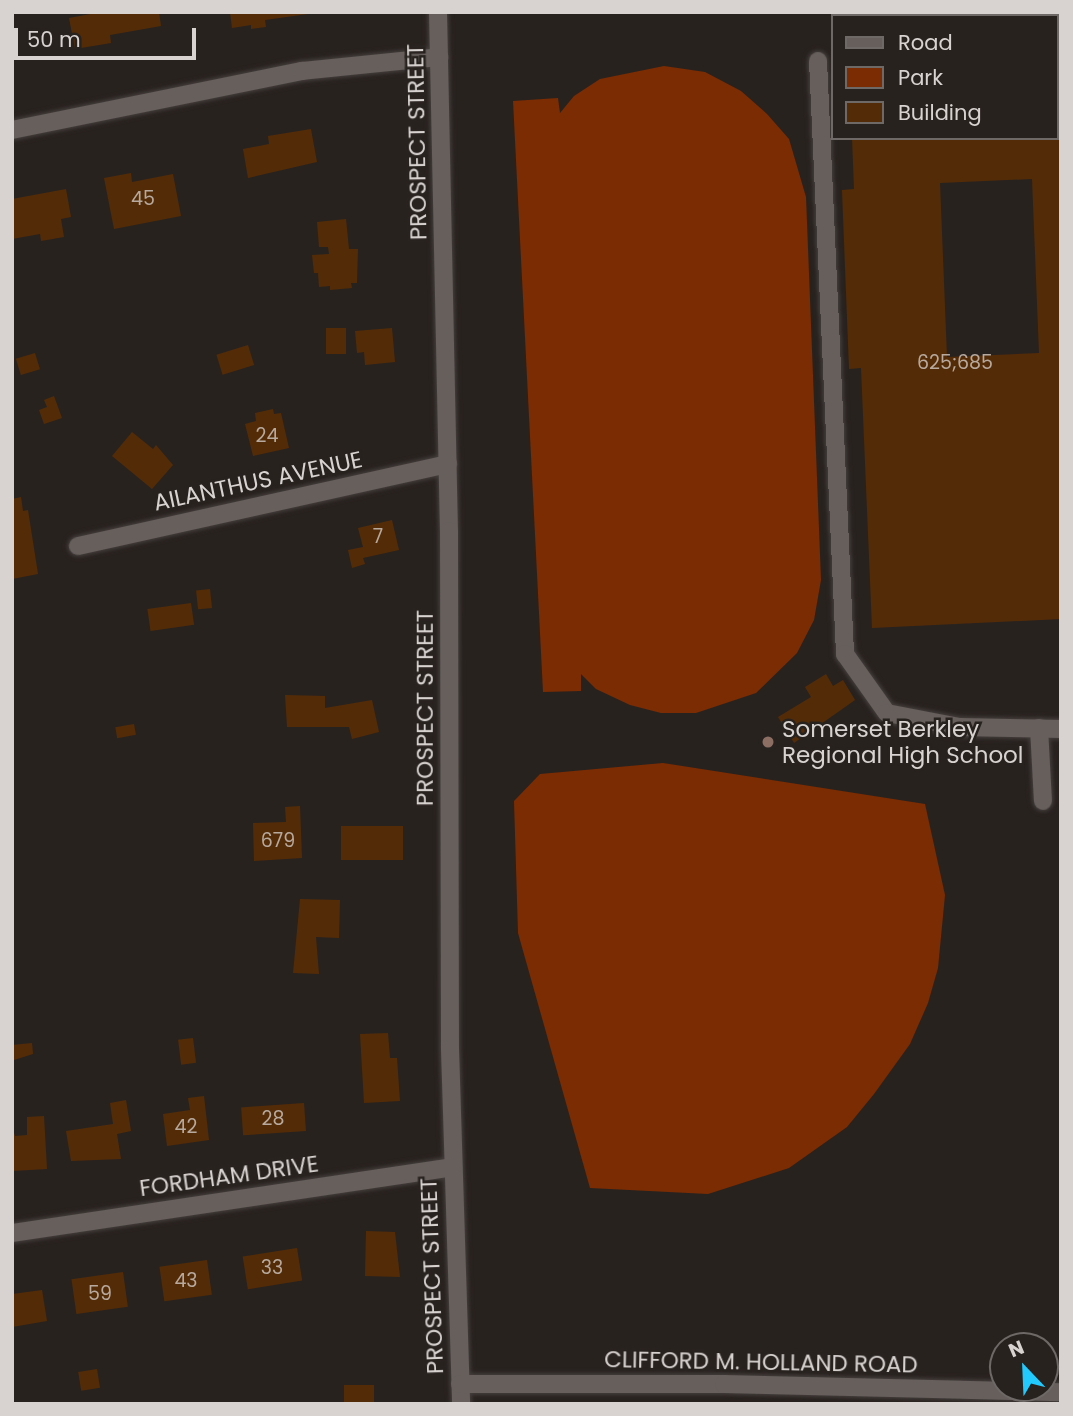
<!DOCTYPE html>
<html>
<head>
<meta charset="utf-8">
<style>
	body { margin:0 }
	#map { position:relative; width:1073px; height:1416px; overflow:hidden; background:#28221f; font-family:Poppins,sans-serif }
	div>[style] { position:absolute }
	.green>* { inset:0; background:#7c2c02 }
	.building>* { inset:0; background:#532c07; transform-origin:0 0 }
	.roads { filter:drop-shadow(0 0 2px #453f3d) drop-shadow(0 0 2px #453f3d) }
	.minor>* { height:18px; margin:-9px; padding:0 9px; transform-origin:9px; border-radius:9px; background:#665f5c }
	.dots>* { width:19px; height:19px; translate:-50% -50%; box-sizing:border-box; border:4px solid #28221f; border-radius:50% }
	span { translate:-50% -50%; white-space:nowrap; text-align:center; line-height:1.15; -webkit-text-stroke:5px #28221f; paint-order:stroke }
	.number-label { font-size:19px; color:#b7a99e }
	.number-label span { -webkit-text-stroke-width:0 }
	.street-label { font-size:23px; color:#d8d3d1 }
	.poi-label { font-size:23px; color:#d8d3d1 }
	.left { translate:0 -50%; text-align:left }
	.frame { position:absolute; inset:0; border:14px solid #d8d3d1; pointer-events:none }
	.legend { position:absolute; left:831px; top:14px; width:228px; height:126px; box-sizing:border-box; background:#28221f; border:2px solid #6e6966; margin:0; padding:9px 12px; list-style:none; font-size:21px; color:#d8d3d1 }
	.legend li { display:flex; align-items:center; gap:14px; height:35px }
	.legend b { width:35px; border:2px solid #6e6966 }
	.north { position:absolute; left:989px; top:1332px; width:70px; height:70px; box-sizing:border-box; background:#28221f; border:2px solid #6e6966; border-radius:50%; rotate:337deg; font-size:19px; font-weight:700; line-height:28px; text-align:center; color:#d8d3d1 }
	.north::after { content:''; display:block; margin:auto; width:24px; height:32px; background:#22c9fd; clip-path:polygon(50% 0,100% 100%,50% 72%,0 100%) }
	.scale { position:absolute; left:14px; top:28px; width:182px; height:32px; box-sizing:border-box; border:4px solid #d8d3d1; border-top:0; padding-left:9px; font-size:21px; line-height:24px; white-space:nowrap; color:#d8d3d1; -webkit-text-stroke:5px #28221f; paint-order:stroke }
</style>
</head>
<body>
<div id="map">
	<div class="green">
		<i style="clip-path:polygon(664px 66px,705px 72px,741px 91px,767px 114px,789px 139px,806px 197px,821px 580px,814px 620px,797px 653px,756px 693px,696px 713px,661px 713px,630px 705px,596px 689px,581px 674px,581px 691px,543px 692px,513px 101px,558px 98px,560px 113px,574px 96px,600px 79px)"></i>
		<i style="clip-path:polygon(663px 763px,925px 804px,945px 895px,938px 968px,928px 1003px,910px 1044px,874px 1094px,847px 1127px,789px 1168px,708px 1194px,590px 1188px,518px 933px,514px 801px,540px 774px)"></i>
	</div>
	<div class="building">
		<i style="clip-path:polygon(101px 12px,159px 12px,161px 26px,110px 35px,111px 43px,75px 49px,69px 18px)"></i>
		<i style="clip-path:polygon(230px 12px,308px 12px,308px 14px,265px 20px,266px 27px,251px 29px,251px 25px,232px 28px)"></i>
		<i style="clip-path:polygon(evenodd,1057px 87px,1061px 87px,1061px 619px,872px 628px,861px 368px,849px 369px,842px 190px,854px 189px,852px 138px,1057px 138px,1057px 87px,1032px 179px,1039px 353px,947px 357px,940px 183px,1032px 179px)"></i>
		<i style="clip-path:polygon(311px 129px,317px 162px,248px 178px,243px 149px,269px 144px,268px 136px)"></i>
		<i style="clip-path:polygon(131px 173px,132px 182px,173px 174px,181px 216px,114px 229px,104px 178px)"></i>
		<i style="clip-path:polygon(66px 189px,71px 217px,61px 219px,64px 237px,41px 241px,40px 234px,12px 239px,12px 199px)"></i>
		<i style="clip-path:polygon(346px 219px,349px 249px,358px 249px,357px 283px,351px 283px,352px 288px,330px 290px,330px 286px,319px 287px,318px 273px,314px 273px,312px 255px,329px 254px,328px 247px,319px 247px,317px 222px)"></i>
		<i style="left:326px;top:328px;width:20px;height:26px"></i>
		<i style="clip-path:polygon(392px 328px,395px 362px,365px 365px,364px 352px,357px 353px,355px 331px)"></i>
		<i style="left:248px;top:345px;width:21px;height:33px;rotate:73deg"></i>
		<i style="left:35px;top:353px;width:17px;height:20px;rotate:73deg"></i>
		<i style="clip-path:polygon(54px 396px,62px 418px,44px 424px,39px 410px,47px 407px,44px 400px)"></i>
		<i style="clip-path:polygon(273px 409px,274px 414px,281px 413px,289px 448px,253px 456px,245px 424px,256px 421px,255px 413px)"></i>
		<i style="clip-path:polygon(132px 432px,153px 449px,156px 445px,173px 465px,152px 489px,112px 456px)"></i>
		<i style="clip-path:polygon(21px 497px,23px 511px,28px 510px,38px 574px,12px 579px,12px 499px)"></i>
		<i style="clip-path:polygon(392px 520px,399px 550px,363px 558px,365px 564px,352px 568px,348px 550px,363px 547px,358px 528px)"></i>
		<i style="left:210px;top:589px;width:19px;height:14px;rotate:84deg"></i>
		<i style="left:191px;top:603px;width:22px;height:44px;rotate:82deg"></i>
		<i style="clip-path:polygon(826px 674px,833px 686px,843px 680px,855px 700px,794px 743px,778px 717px,811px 697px,805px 687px)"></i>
		<i style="clip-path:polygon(285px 695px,325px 696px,325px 708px,372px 700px,379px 732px,352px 739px,349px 727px,287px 727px)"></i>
		<i style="left:134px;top:724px;width:11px;height:19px;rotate:80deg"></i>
		<i style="clip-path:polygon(300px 806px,302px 858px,254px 861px,253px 823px,286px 822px,285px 807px)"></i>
		<i style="left:403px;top:826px;width:34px;height:62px;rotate:90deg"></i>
		<i style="clip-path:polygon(300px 899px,340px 900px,339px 938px,316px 937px,319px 974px,293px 973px)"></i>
		<i style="clip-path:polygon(388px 1033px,390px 1058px,397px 1058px,400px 1101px,364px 1103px,360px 1034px)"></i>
		<i style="left:193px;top:1038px;width:25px;height:15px;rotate:83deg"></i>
		<i style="clip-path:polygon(32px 1043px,33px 1054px,14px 1060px,12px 1045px)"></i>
		<i style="clip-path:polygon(204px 1096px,209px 1140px,167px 1146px,163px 1114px,190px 1110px,188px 1098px)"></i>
		<i style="clip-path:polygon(126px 1100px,131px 1131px,117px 1134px,121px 1159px,71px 1161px,66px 1131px,113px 1124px,110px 1103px)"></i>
		<i style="left:304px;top:1103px;width:28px;height:63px;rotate:86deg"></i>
		<i style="clip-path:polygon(44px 1116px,47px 1169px,12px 1171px,12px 1127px,15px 1136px,27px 1135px,27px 1117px)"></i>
		<i style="clip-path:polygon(366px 1231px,395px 1232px,400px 1277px,365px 1276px)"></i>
		<i style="left:297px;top:1248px;width:33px;height:55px;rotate:81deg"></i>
		<i style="left:207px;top:1260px;width:35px;height:48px;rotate:82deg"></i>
		<i style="left:123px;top:1272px;width:35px;height:52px;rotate:82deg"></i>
		<i style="clip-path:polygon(42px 1290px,47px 1321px,12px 1327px,12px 1294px)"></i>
		<i style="left:97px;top:1369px;width:19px;height:19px;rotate:81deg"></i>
		<i style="left:344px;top:1385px;width:30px;height:19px"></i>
	</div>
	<div class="roads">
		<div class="minor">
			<i style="left:438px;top:12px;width:519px;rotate:88.79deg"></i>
			<i style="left:449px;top:531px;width:518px;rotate:89.89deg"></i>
			<i style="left:450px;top:1049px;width:355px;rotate:88.2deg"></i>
			<i style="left:818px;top:61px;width:594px;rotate:87.39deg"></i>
			<i style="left:845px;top:654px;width:72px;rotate:54.6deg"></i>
			<i style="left:887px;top:713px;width:74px;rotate:10.9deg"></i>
			<i style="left:960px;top:727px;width:101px;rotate:1.1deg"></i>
			<i style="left:12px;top:130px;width:296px;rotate:-11.5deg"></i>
			<i style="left:302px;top:71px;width:138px;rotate:-5.8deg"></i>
			<i style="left:78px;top:546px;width:379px;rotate:-12.5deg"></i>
			<i style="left:1039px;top:728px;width:73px;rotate:86.9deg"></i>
			<i style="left:12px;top:1233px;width:446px;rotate:-8.5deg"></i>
			<i style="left:460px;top:1384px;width:264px"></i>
			<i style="left:724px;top:1384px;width:337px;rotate:1.4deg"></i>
		</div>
	</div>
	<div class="dots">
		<i style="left:768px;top:742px;background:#8d6e63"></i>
	</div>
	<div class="number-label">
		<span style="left:143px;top:199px">45</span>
		<span style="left:955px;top:363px">625;685</span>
		<span style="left:267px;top:436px">24</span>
		<span style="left:378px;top:537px">7</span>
		<span style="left:278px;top:841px">679</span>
		<span style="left:273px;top:1119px">28</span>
		<span style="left:186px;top:1127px">42</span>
		<span style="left:272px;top:1268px">33</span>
		<span style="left:186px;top:1281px">43</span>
		<span style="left:100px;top:1294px">59</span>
	</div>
	<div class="street-label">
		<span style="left:417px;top:142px;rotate:-91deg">PROSPECT STREET</span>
		<span style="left:258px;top:481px;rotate:-12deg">AILANTHUS AVENUE</span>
		<span style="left:425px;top:708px;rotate:-90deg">PROSPECT STREET</span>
		<span style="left:229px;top:1176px;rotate:-8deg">FORDHAM DRIVE</span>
		<span style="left:432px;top:1276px;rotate:-92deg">PROSPECT STREET</span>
		<span style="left:761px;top:1362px;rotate:1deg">CLIFFORD M. HOLLAND ROAD</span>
	</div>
	<div class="poi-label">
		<span class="left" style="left:782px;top:742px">Somerset Berkley<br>Regional High School</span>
	</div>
	<div class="frame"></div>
	<ul class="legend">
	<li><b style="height:9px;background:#665f5c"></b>Road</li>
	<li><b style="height:19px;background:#7c2c02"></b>Park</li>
	<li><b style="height:19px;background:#532c07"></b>Building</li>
	</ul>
	<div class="north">N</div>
	<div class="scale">50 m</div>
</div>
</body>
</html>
